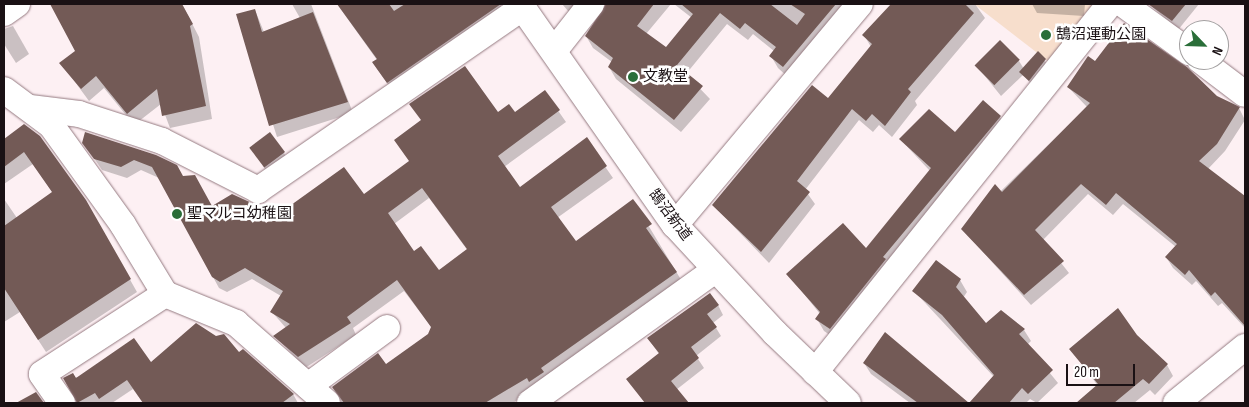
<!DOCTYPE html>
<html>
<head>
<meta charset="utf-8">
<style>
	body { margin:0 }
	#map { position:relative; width:1249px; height:407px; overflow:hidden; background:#fdf0f3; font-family:"Sofia Sans Condensed","Noto Sans JP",sans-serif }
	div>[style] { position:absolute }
	.green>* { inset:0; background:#f7decc }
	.shadow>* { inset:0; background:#0003 }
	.building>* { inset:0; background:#735a56; transform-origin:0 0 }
	.roads { filter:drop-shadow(0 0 1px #957a81) drop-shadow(0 0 1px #957a81) }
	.minor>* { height:26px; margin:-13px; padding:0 13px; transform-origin:13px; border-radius:13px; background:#fff }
	.dots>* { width:14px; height:14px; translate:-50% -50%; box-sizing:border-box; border:2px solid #fff; border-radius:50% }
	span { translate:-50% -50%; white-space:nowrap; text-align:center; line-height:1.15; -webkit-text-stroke:5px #fff; paint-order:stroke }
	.poi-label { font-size:15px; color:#1a1114 }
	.left { translate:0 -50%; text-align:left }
	.street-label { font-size:15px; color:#1a1114 }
	.frame { position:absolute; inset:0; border:5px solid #1a1114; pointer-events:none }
	.north { position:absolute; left:1179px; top:20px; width:50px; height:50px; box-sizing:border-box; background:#fff; border:1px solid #a3a0a1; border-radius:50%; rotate:114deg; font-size:14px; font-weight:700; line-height:20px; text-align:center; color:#1a1114 }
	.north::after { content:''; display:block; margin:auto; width:18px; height:22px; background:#2a6e39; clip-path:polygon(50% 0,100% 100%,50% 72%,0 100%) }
	.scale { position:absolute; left:1066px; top:364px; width:69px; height:22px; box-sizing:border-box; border:2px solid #1a1114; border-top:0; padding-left:6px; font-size:15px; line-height:18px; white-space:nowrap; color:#1a1114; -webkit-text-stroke:4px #fff; paint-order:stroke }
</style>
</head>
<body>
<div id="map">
	<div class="green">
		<i style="clip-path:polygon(974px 4px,1103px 4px,1053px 65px)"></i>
	</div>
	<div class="shadow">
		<i style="clip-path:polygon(52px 4px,182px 4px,199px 37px,212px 119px,170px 128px,161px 104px,134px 125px,104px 88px,89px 101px,61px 63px,77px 51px)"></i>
		<i style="clip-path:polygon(292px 4px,311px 4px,353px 113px,277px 137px,238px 15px,255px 10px,264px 32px,300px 18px)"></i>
		<i style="clip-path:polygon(337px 4px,500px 4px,507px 15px,394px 93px,373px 63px,377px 60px)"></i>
		<i style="clip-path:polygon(562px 4px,591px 4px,576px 20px)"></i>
		<i style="clip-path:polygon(605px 4px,671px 4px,646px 34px,666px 49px,692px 18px,674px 4px,854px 4px,790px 79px,778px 68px,771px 56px,774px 51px,753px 34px,748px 40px,727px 24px,686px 74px,710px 99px,681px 132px,616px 79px,609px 67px,612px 62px,593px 48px,586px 36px,604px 13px)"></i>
		<i style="clip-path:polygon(894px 4px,975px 4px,985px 18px,915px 101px,917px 105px,892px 137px,879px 125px,873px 132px,859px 120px,805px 190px,815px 204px,769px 263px,713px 205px,828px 99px,871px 47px,864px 35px)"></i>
		<i style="clip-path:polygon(1032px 4px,1085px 4px,1084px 16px,1037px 13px)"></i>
		<i style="clip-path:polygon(1149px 4px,1199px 4px,1178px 30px)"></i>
		<i style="clip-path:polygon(13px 26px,29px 54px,16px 63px,4px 44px,4px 29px)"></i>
		<i style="clip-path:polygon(1038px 53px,1049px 66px,1033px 86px,1023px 75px,1001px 96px,976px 65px,1019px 61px,1024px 69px)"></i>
		<i style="clip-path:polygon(1096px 63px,1217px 97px,1239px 108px,1245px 120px,1225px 151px,1208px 169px,1245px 198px,1245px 328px,1222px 303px,1218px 306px,1196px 281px,1192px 285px,1173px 268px,1166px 257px,1176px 247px,1123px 204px,1113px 215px,1088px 194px,1043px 240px,1069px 273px,1031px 305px,962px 229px,1087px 107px,1068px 87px)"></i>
		<i style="clip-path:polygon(evenodd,545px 92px,566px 122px,504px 167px,520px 189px,586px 139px,613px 178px,557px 218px,575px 243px,633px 200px,683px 283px,513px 403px,342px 403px,333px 388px,386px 366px,429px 335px,432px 328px,404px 291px,353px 328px,356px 335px,305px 368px,275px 336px,286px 328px,272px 312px,281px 296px,252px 279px,227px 292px,219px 288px,159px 178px,141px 170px,127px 178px,102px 170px,84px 143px,86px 133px,182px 178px,212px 208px,265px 224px,363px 196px,498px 114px,515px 113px,545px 92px,429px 198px,468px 251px,439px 272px,414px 253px,394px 224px,429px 198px)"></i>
		<i style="clip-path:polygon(1000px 117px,1007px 128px,837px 340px,824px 331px,817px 319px,820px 314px,788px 274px,866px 250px,930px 171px,900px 139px,955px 134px)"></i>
		<i style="clip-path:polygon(24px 125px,85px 200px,137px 292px,46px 352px,20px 312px,4px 322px,4px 199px,17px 218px,53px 193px,33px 164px,4px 184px,4px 140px)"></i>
		<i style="clip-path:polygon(251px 148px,284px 153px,290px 164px,271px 178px)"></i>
		<i style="clip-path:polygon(937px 262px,960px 280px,967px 292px,963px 298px,986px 324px,1024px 330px,1031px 341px,1027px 345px,1058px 383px,1037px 403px,1030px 399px,1026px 403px,971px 403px,994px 377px,914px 291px)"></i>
		<i style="clip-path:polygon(718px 305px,723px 315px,713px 323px,721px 336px,696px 356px,704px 368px,676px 390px,687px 403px,645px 403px,628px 379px,659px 354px,648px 338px)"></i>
		<i style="clip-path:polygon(885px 334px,968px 403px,910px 403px,871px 374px,864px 363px)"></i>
		<i style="clip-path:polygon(1071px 349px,1167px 365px,1173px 376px,1155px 395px,1150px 390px,1134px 403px,1078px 403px,1098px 386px)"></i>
		<i style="clip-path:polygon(239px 354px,293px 394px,298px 403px,143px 403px,133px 389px,112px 403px,78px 403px,65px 379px)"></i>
	</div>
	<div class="building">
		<i style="clip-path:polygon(50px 4px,182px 4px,193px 24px,190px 26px,206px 106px,162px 116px,157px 89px,127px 114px,96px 76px,81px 89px,59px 63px,75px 51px)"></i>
		<i style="clip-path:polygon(337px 4px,389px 4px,394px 11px,405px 4px,501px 4px,387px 83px,372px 62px,377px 59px)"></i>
		<i style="clip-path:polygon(606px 4px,654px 4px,637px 26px,666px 47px,693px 14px,681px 4px,770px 4px,797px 25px,805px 14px,790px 4px,836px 4px,783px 67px,769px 56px,776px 47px,745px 23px,740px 29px,720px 13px,677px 65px,703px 86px,674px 120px,608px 67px,613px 58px,585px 36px)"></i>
		<i style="clip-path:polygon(891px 4px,965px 4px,974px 13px,908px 89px,911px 92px,885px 126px,872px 114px,866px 121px,852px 109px,797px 181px,810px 192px,761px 252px,712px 205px,812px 85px,828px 98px,872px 44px,862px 35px)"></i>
		<i style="clip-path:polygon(1148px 4px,1186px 4px,1172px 21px)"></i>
		<i style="clip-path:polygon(255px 9px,262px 32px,313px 12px,348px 102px,269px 126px,236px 14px)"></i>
		<i style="clip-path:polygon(1124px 23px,1187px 67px,1217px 96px,1240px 107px,1217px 144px,1199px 161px,1245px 196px,1245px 326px,1215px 292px,1211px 296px,1189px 270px,1185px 275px,1165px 257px,1177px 244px,1116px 193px,1106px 205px,1081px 184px,1035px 230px,1064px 261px,1024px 295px,961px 229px,995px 184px,1002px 192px,1090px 103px,1067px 87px,1088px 56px,1095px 61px)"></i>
		<i style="left:1000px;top:40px;width:28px;height:36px;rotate:45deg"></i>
		<i style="clip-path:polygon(1038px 51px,1046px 59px,1029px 81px,1019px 72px)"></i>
		<i style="clip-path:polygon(evenodd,465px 66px,498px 112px,509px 104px,515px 112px,545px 90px,560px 110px,498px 156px,520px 187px,587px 137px,607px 166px,551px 207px,576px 241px,633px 199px,652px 224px,646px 228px,677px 272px,541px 368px,544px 372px,529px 382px,527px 378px,485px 403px,344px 403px,332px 387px,378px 353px,386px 364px,428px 334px,431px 327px,397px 280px,347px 317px,351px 323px,298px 357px,273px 336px,290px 324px,270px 312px,283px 291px,245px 268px,220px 282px,212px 277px,152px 167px,134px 160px,121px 167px,94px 159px,82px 143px,85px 132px,156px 155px,177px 165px,183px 176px,195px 175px,212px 206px,232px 194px,254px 204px,266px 223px,344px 167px,364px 194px,409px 161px,394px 140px,421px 120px,409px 104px,465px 66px,422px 188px,467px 249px,439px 270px,421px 246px,414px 251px,388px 213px,422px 188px)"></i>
		<i style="clip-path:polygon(983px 100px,1001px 116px,883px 257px,886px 259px,830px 329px,815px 319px,820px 312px,786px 274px,843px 223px,866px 248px,931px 168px,899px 139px,929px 109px,955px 132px)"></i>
		<i style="clip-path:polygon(24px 124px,40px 136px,86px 200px,131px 279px,38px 340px,4px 288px,4px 226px,52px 192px,24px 152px,4px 167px,4px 139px)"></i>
		<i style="left:270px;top:132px;width:25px;height:26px;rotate:53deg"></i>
		<i style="clip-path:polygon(936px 260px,961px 279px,956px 287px,986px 323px,1001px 310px,1025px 329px,1019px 334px,1053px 370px,1028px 394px,1022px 388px,1009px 403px,918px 403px,863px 363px,885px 332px,969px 403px,994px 375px,942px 315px,912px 291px)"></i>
		<i style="clip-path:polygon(710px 293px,719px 305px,707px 314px,717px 327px,691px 347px,699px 358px,671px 381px,689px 403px,645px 403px,626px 379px,659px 353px,647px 338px)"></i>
		<i style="clip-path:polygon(1118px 308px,1137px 335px,1168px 364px,1149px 384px,1143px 379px,1114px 403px,1076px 403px,1098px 384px,1069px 349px)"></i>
		<i style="clip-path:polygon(196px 323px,216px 336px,224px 334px,239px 352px,243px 349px,294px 394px,282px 403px,143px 403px,127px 380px,99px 399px,95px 393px,77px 403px,63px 378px,73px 373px,76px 378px,134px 338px,151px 362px)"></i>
		<i style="clip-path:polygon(36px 392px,44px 403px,16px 403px)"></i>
	</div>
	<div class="roads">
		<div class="minor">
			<i style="left:520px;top:4px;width:270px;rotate:55deg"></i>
			<i style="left:675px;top:225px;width:147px;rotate:47.2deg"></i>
			<i style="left:775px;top:333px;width:101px;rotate:43.8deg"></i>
			<i style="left:1123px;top:4px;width:82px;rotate:36deg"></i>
			<i style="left:4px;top:13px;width:16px;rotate:-35deg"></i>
			<i style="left:554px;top:51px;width:60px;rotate:-51.8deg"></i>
			<i style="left:1200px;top:60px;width:56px;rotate:37.1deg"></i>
			<i style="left:4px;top:90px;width:59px;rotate:36.7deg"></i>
			<i style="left:51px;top:125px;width:123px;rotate:54.2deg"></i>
			<i style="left:123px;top:225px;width:81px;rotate:58.7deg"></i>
			<i style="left:165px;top:294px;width:77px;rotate:22.2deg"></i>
			<i style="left:236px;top:323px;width:121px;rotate:41.3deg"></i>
			<i style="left:30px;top:108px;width:49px;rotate:7deg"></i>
			<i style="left:79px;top:114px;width:87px;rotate:18deg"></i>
			<i style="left:162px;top:141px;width:108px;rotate:27deg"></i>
			<i style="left:258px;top:190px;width:322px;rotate:-34.6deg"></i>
			<i style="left:675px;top:225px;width:288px;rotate:-50.1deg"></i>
			<i style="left:815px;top:372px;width:472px;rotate:-51.3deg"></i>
			<i style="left:308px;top:386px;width:98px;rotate:-36.3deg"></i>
			<i style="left:62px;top:403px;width:35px;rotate:-125deg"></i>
			<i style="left:42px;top:374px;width:147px;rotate:-33deg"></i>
			<i style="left:530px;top:403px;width:226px;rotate:-35.7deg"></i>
			<i style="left:1176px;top:403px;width:89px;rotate:-39.1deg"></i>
		</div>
	</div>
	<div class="dots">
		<i style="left:1046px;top:35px;background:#2a6e39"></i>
		<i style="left:633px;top:77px;background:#2a6e39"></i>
		<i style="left:177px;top:214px;background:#2a6e39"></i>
	</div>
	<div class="poi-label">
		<span class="left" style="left:1056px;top:35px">鵠沼運動公園</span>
		<span class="left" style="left:643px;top:77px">文教堂</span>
		<span class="left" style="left:187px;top:214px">聖マルコ幼稚園</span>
	</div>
	<div class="street-label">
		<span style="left:670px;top:215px;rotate:53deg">鵠沼新道</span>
	</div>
	<div class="frame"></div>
	<div class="north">N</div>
	<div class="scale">20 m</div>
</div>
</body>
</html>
